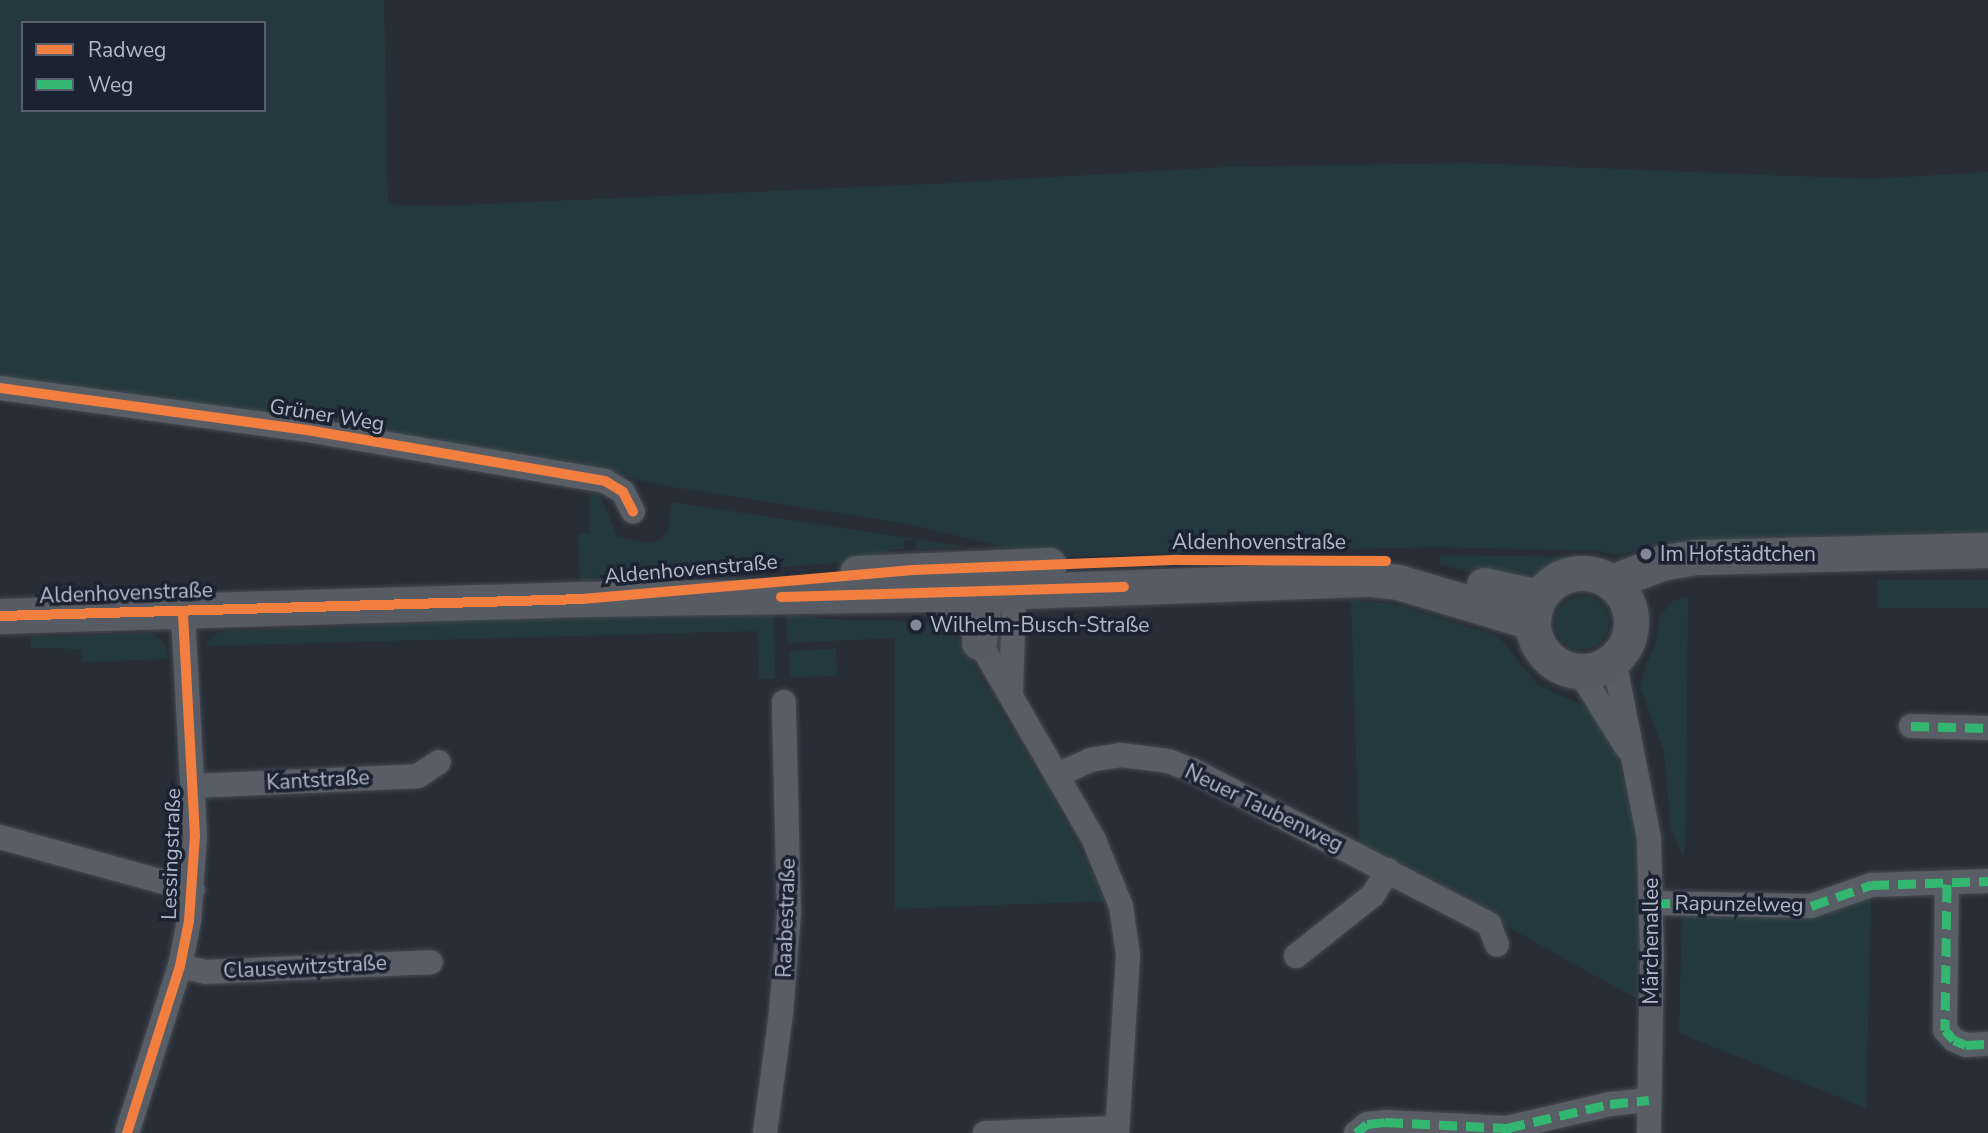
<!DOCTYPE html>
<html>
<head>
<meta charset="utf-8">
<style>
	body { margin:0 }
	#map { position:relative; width:1988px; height:1133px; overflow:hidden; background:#282e38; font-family:"Nunito Sans",sans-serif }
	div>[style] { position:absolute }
	.green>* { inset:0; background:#24393f; transform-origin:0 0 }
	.round { border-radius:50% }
	.roads { filter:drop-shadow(0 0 2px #454951) drop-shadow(0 0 2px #454951) }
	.street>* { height:24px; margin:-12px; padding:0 12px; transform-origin:12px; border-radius:12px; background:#585d66 }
	.secondary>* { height:35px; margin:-17.5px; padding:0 17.5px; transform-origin:17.5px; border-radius:17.5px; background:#575b64 }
	.secondary>.ring { margin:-17.5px; padding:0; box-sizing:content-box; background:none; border:35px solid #575b64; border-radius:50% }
	.quiet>* { height:9px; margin-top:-4.5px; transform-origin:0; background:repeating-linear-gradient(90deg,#33b770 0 18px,transparent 0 27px) }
	.cycleway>* { height:10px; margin:-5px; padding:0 5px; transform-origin:5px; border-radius:5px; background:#f27e40 }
	.dots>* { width:19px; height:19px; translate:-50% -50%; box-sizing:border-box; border:4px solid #1b2333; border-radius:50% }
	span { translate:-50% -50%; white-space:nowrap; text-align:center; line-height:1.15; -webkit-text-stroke:7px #1b2333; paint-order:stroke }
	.street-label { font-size:21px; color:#b1b9ca }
	.poi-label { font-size:21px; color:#b1b9ca }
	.left { translate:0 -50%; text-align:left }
	.legend { position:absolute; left:21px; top:21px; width:245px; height:91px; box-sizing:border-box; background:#1b2333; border:2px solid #575f6f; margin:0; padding:9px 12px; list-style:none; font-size:21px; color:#b1b9ca }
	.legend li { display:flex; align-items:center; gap:14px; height:35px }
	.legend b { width:35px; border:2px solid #575f6f }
</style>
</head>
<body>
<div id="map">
	<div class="green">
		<i style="clip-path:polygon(evenodd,0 0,384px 0,388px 203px,397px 205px,442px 206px,951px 183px,1225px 167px,1468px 163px,1870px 179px,1988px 172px,1988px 536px,1647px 546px,1621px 555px,1598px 551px,1433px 547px,1046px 557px,908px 524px,673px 487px,592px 470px,0 379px,0 0,23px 23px,264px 23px,264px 110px,23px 110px,23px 23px)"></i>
		<i style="clip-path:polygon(589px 487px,599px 494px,618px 537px,648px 543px,660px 540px,668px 531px,671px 502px,967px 547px,916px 549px,916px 540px,904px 540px,904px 549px,890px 549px,889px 552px,848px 562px,580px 582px,578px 534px,590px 533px)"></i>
		<i style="clip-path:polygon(1441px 555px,1586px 557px,1615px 563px,1607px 569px,1580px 563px,1566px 564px,1534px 584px,1504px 581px,1439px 564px)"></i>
		<i style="left:1988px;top:580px;width:28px;height:110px;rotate:90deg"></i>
		<i style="clip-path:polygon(1368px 584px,1521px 632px,1539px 663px,1581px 691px,1572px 691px,1540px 673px,1512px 635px,1501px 626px)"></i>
		<i class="round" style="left:1555px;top:596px;width:54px;height:54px"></i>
		<i style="clip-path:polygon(1688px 596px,1686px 814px,1684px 860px,1671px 828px,1664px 752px,1640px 687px,1646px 664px,1655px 647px,1660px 616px,1673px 601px)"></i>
		<i style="clip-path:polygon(1351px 600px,1393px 604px,1498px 636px,1539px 686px,1593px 710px,1616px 755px,1629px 795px,1639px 841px,1641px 964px,1637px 999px,1359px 844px)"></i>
		<i style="clip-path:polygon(1649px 605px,1651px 609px,1640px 654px,1632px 667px,1627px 669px,1626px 662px,1639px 640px,1643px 613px)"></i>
		<i style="clip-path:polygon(774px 614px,775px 679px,759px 679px,758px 631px,205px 646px,216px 633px,226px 631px,544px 618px)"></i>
		<i style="clip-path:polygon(786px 614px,825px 619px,903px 621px,910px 627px,925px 626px,929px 620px,954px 633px,1062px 814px,1106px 901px,895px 909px,895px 638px,787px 643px)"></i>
		<i style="clip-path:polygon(153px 633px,165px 644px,169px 659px,83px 662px,81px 649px,31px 648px,31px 637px)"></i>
		<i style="left:836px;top:649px;width:27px;height:47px;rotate:88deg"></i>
		<i style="clip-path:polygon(1871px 899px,1866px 1108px,1679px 1033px,1682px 916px)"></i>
	</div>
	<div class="roads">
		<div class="street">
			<i style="left:0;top:388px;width:310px;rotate:7.8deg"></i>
			<i style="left:307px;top:430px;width:302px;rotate:9.7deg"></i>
			<i style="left:605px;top:481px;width:21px;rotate:31deg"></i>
			<i style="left:623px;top:492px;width:22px;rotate:63deg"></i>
			<i style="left:937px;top:594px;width:44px;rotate:43.2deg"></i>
			<i style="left:969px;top:624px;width:250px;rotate:59.9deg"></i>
			<i style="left:1094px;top:840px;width:71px;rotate:67.8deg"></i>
			<i style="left:1121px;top:906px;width:49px;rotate:81.9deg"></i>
			<i style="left:1128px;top:955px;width:178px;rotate:93.5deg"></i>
			<i style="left:1614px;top:660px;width:182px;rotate:78.9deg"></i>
			<i style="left:1649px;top:839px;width:118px;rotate:88.5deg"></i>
			<i style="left:1652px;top:957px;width:176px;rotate:91deg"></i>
			<i style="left:1579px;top:671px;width:91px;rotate:58.1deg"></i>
			<i style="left:1011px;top:695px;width:104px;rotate:-88.3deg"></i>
			<i style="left:1911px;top:726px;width:77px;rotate:1.5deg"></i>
			<i style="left:1057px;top:775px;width:36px;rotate:-24deg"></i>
			<i style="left:1090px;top:760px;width:31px;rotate:-9deg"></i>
			<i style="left:1121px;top:755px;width:47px;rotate:7.3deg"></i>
			<i style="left:1168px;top:761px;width:26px;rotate:21deg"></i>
			<i style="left:1192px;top:770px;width:335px;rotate:27.4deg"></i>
			<i style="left:1489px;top:924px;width:22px;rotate:69deg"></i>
			<i style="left:193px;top:786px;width:225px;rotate:-2.5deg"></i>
			<i style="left:418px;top:776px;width:25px;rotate:-34deg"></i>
			<i style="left:0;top:837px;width:200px;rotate:15.4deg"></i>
			<i style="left:1947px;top:884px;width:146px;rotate:90.8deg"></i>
			<i style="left:1945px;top:1030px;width:13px;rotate:48deg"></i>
			<i style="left:1954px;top:1040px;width:13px;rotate:23deg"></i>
			<i style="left:1966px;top:1045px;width:22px;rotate:-3deg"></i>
			<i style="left:1652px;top:903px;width:159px;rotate:1.1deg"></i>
			<i style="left:1811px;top:906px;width:64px;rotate:-19.3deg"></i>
			<i style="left:1871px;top:885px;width:117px;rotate:-2deg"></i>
			<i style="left:1296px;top:956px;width:98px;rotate:-38.4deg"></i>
			<i style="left:1373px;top:895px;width:29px;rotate:-59deg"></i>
			<i style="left:180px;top:966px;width:26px;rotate:13deg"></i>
			<i style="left:205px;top:972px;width:226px;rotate:-2.5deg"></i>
			<i style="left:1507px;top:1128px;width:106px;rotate:-13.1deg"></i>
			<i style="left:1610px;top:1104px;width:39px;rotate:-6deg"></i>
			<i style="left:127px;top:1133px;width:175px;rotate:-72.4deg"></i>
			<i style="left:180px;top:966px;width:46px;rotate:-78.7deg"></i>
			<i style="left:189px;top:921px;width:85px;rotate:-86deg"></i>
			<i style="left:195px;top:836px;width:225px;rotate:-93.1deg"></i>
			<i style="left:765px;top:1133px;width:121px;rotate:-82.4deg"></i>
			<i style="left:781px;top:1013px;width:100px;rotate:-85.4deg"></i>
			<i style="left:789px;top:913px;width:211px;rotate:-91.4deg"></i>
			<i style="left:985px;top:1133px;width:132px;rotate:-2.2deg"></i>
			<i style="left:1356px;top:1133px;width:14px;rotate:-39deg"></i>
			<i style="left:1367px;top:1124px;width:18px;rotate:-6deg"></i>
			<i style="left:1385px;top:1122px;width:122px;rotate:2.8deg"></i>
			<i style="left:1507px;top:1128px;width:5px;rotate:90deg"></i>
		</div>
		<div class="secondary">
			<i style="left:857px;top:573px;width:192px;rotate:-2.4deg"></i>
			<i class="ring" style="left:1533px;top:573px;width:63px;height:63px"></i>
			<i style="left:1612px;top:582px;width:53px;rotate:-21.2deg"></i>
			<i style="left:1661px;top:563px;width:35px;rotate:-10deg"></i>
			<i style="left:1695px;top:557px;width:293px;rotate:-1.4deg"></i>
			<i style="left:1484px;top:585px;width:56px;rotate:12.3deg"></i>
			<i style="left:0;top:616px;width:582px;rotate:-1.67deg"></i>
			<i style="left:582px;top:599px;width:355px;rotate:-0.8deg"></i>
			<i style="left:937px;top:594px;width:434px;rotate:-2deg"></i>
			<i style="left:1371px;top:579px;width:27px;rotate:6deg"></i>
			<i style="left:1398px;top:582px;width:140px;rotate:16.6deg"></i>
			<i style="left:979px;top:642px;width:35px;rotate:-83deg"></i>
			<i style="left:983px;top:607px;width:26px;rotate:-61deg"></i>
			<i style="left:996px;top:584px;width:9px;rotate:-27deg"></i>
		</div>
	</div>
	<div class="quiet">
		<i style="left:1911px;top:726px;width:77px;rotate:1.5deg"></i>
		<i style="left:1947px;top:884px;width:146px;rotate:90.8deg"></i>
		<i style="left:1945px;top:1030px;width:13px;rotate:48deg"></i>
		<i style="left:1954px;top:1040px;width:13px;rotate:23deg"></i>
		<i style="left:1966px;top:1045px;width:22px;rotate:-3deg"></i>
		<i style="left:1652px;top:903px;width:159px;rotate:1.1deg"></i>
		<i style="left:1811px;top:906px;width:64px;rotate:-19.3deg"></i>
		<i style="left:1871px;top:885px;width:117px;rotate:-2deg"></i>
		<i style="left:1507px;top:1128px;width:106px;rotate:-13.1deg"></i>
		<i style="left:1610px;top:1104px;width:39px;rotate:-6deg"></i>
		<i style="left:1356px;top:1133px;width:14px;rotate:-39deg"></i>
		<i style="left:1367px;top:1124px;width:18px;rotate:-6deg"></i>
		<i style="left:1385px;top:1122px;width:122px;rotate:2.8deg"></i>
		<i style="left:1507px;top:1128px;width:5px;rotate:90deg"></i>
	</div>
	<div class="cycleway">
		<i style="left:0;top:388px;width:310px;rotate:7.8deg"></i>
		<i style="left:307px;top:430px;width:302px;rotate:9.7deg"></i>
		<i style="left:605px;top:481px;width:21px;rotate:31deg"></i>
		<i style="left:623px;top:492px;width:22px;rotate:63deg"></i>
		<i style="left:781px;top:597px;width:343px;rotate:-1.7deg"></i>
		<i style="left:0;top:616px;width:582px;rotate:-1.67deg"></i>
		<i style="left:582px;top:599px;width:332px;rotate:-5deg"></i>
		<i style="left:913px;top:570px;width:266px;rotate:-2.2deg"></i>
		<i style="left:1179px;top:560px;width:207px;rotate:0.3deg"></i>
		<i style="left:127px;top:1133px;width:175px;rotate:-72.4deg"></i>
		<i style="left:180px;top:966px;width:46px;rotate:-78.7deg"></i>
		<i style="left:189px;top:921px;width:85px;rotate:-86deg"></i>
		<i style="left:195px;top:836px;width:225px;rotate:-93.1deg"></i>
	</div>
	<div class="dots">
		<i style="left:1646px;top:554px;background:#818897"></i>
		<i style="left:916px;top:625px;background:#818897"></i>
	</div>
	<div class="street-label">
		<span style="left:327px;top:415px;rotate:9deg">Grüner Weg</span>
		<span style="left:1259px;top:542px">Aldenhovenstraße</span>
		<span style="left:691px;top:569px;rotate:-5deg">Aldenhovenstraße</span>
		<span style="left:126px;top:593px;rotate:-2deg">Aldenhovenstraße</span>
		<span style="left:318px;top:780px;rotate:-3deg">Kantstraße</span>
		<span style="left:1264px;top:808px;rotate:26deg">Neuer Taubenweg</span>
		<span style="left:171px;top:854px;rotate:-88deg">Lessingstraße</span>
		<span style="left:1739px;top:904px;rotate:1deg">Rapunzelweg</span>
		<span style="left:786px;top:918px;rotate:-88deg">Raabestraße</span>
		<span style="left:1651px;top:941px;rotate:-90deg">Märchenallee</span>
		<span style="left:305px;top:967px;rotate:-3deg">Clausewitzstraße</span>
	</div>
	<div class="poi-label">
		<span class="left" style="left:1660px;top:554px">Im Hofstädtchen</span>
		<span class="left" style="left:930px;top:625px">Wilhelm-Busch-Straße</span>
	</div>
	<ul class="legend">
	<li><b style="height:9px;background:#f27e40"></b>Radweg</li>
	<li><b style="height:9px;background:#33b770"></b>Weg</li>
	</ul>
</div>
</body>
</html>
